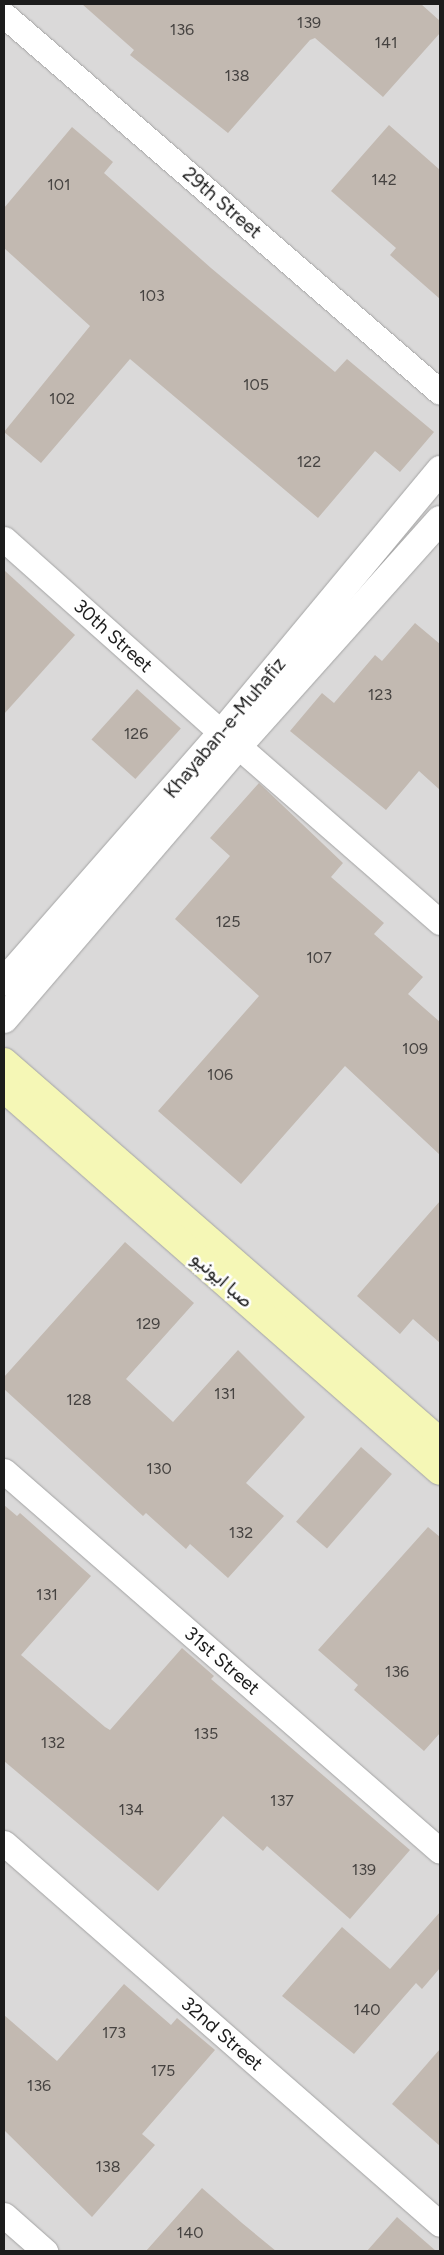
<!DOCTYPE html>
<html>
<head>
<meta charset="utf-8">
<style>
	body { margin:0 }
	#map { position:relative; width:444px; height:2255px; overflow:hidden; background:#ede9e2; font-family:Figtree,Vazirmatn,sans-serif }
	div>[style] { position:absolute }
	.residential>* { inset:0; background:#dad9d9; transform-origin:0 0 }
	.building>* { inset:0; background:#c2b9b1; transform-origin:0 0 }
	.roads { filter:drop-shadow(0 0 1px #a3a3a3) drop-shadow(0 0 1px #a3a3a3) }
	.minor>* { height:25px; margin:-12.5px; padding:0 12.5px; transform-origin:12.5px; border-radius:12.5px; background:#fff }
	.tertiary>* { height:28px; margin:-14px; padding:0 14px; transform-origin:14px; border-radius:14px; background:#fff }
	.secondary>* { height:28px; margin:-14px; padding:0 14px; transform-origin:14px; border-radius:14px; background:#f5f7b6 }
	span { translate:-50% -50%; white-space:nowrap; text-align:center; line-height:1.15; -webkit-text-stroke:5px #fff; paint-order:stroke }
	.number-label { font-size:16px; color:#464341 }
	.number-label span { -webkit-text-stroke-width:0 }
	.street-label { font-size:19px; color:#1c1c1c }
	.frame { position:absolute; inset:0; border:5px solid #1c1c1c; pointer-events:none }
</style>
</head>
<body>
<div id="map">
	<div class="residential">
		<i style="left:4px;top:4px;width:436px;height:2247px"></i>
	</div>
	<div class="building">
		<i style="clip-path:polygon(82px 4px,421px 4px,440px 21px,440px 33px,383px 97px,315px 38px,310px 40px,228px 133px,130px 55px,134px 50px)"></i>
		<i style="clip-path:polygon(389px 125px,440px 170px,440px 299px,390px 255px,396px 248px,331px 191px)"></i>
		<i style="clip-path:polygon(72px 127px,113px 162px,104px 173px,211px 268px,335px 372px,347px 359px,434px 432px,400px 472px,375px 451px,318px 518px,130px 359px,41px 463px,4px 432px,90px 326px,4px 248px,4px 208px)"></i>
		<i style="clip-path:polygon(4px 570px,75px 635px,4px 714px)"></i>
		<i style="clip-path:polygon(415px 623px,440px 644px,440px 790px,419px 771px,386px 810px,290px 731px,322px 693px,334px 703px,375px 655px,382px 661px)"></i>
		<i style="left:137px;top:689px;width:59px;height:68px;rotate:42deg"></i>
		<i style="clip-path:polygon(259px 783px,343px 863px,331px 877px,384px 923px,374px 934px,423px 977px,408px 994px,440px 1022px,440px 1155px,345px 1066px,241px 1184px,158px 1111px,259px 996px,175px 919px,230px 856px,210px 838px)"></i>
		<i style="clip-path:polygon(440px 1201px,440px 1343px,413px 1319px,400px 1334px,357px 1296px)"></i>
		<i style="clip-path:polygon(125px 1242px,194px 1303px,126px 1379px,173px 1422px,238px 1350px,305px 1417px,246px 1483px,284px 1516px,228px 1578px,190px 1544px,186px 1549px,146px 1513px,143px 1516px,4px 1389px,4px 1377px)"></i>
		<i style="left:361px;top:1447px;width:41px;height:99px;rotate:41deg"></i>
		<i style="clip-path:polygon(4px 1505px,17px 1516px,20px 1513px,91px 1576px,21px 1655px,105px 1727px,110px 1730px,182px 1648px,214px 1676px,211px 1679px,410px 1850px,350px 1919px,267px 1846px,263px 1851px,223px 1816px,158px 1891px,4px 1761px)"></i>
		<i style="clip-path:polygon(428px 1527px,440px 1537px,440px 1733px,424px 1751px,354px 1690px,358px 1685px,318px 1650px)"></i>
		<i style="clip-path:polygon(440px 1912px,440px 1968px,422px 1989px,416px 1983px,354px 2054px,282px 1996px,342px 1927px,390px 1969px)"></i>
		<i style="clip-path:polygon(124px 1984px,171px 2025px,177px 2018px,215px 2050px,142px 2134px,155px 2145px,92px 2217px,4px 2130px,4px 2015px,57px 2061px)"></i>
		<i style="clip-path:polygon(440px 2049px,440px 2146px,392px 2104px)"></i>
		<i style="clip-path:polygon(202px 2188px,242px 2223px,276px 2251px,146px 2251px)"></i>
		<i style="clip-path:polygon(397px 2217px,436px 2251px,367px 2251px)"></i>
	</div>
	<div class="roads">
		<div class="minor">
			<i style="left:4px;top:15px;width:576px;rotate:40.85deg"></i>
			<i style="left:4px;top:539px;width:292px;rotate:41.7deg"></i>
			<i style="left:238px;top:746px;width:268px;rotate:41.1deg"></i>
			<i style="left:4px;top:1471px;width:578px;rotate:41.07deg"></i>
			<i style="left:4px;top:1843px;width:579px;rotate:41.15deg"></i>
			<i style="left:4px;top:2215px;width:55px;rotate:41.3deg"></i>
		</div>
		<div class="tertiary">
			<i style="left:4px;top:982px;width:331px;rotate:-48.8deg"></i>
			<i style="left:222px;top:733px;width:342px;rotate:-50.3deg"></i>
			<i style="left:4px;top:1019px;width:360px;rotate:-49.4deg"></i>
			<i style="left:238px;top:746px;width:303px;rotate:-48.2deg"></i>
		</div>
		<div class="secondary">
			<i style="left:4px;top:1062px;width:578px;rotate:41.07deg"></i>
			<i style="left:4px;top:1088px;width:580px;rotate:41.3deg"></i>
		</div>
	</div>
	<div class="number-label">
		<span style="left:309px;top:23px">139</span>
		<span style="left:182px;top:30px">136</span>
		<span style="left:386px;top:43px">141</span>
		<span style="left:237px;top:76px">138</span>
		<span style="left:384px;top:180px">142</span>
		<span style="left:59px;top:185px">101</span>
		<span style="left:152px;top:296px">103</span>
		<span style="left:256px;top:385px">105</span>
		<span style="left:62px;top:399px">102</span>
		<span style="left:309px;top:462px">122</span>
		<span style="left:380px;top:695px">123</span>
		<span style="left:136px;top:734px">126</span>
		<span style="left:228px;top:922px">125</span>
		<span style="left:319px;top:958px">107</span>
		<span style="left:415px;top:1049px">109</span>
		<span style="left:220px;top:1075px">106</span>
		<span style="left:148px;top:1324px">129</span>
		<span style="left:225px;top:1394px">131</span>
		<span style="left:79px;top:1400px">128</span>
		<span style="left:159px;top:1469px">130</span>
		<span style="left:241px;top:1533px">132</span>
		<span style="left:47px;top:1595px">131</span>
		<span style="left:397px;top:1672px">136</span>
		<span style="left:206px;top:1734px">135</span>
		<span style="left:53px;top:1743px">132</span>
		<span style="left:282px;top:1801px">137</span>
		<span style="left:131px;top:1810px">134</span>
		<span style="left:364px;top:1870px">139</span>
		<span style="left:367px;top:2010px">140</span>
		<span style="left:114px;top:2033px">173</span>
		<span style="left:163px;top:2071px">175</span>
		<span style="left:39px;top:2086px">136</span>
		<span style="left:108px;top:2167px">138</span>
		<span style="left:190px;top:2233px">140</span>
	</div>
	<div class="street-label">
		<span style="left:222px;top:203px;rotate:41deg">29th Street</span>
		<span style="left:113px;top:636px;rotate:42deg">30th Street</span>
		<span style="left:225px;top:728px;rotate:-50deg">Khayaban-e-Muhafiz</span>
		<span style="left:222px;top:1280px;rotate:41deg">صبا ایونیو</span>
		<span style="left:222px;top:1661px;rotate:41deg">31st Street</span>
		<span style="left:222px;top:2034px;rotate:41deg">32nd Street</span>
	</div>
	<div class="frame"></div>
</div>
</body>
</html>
